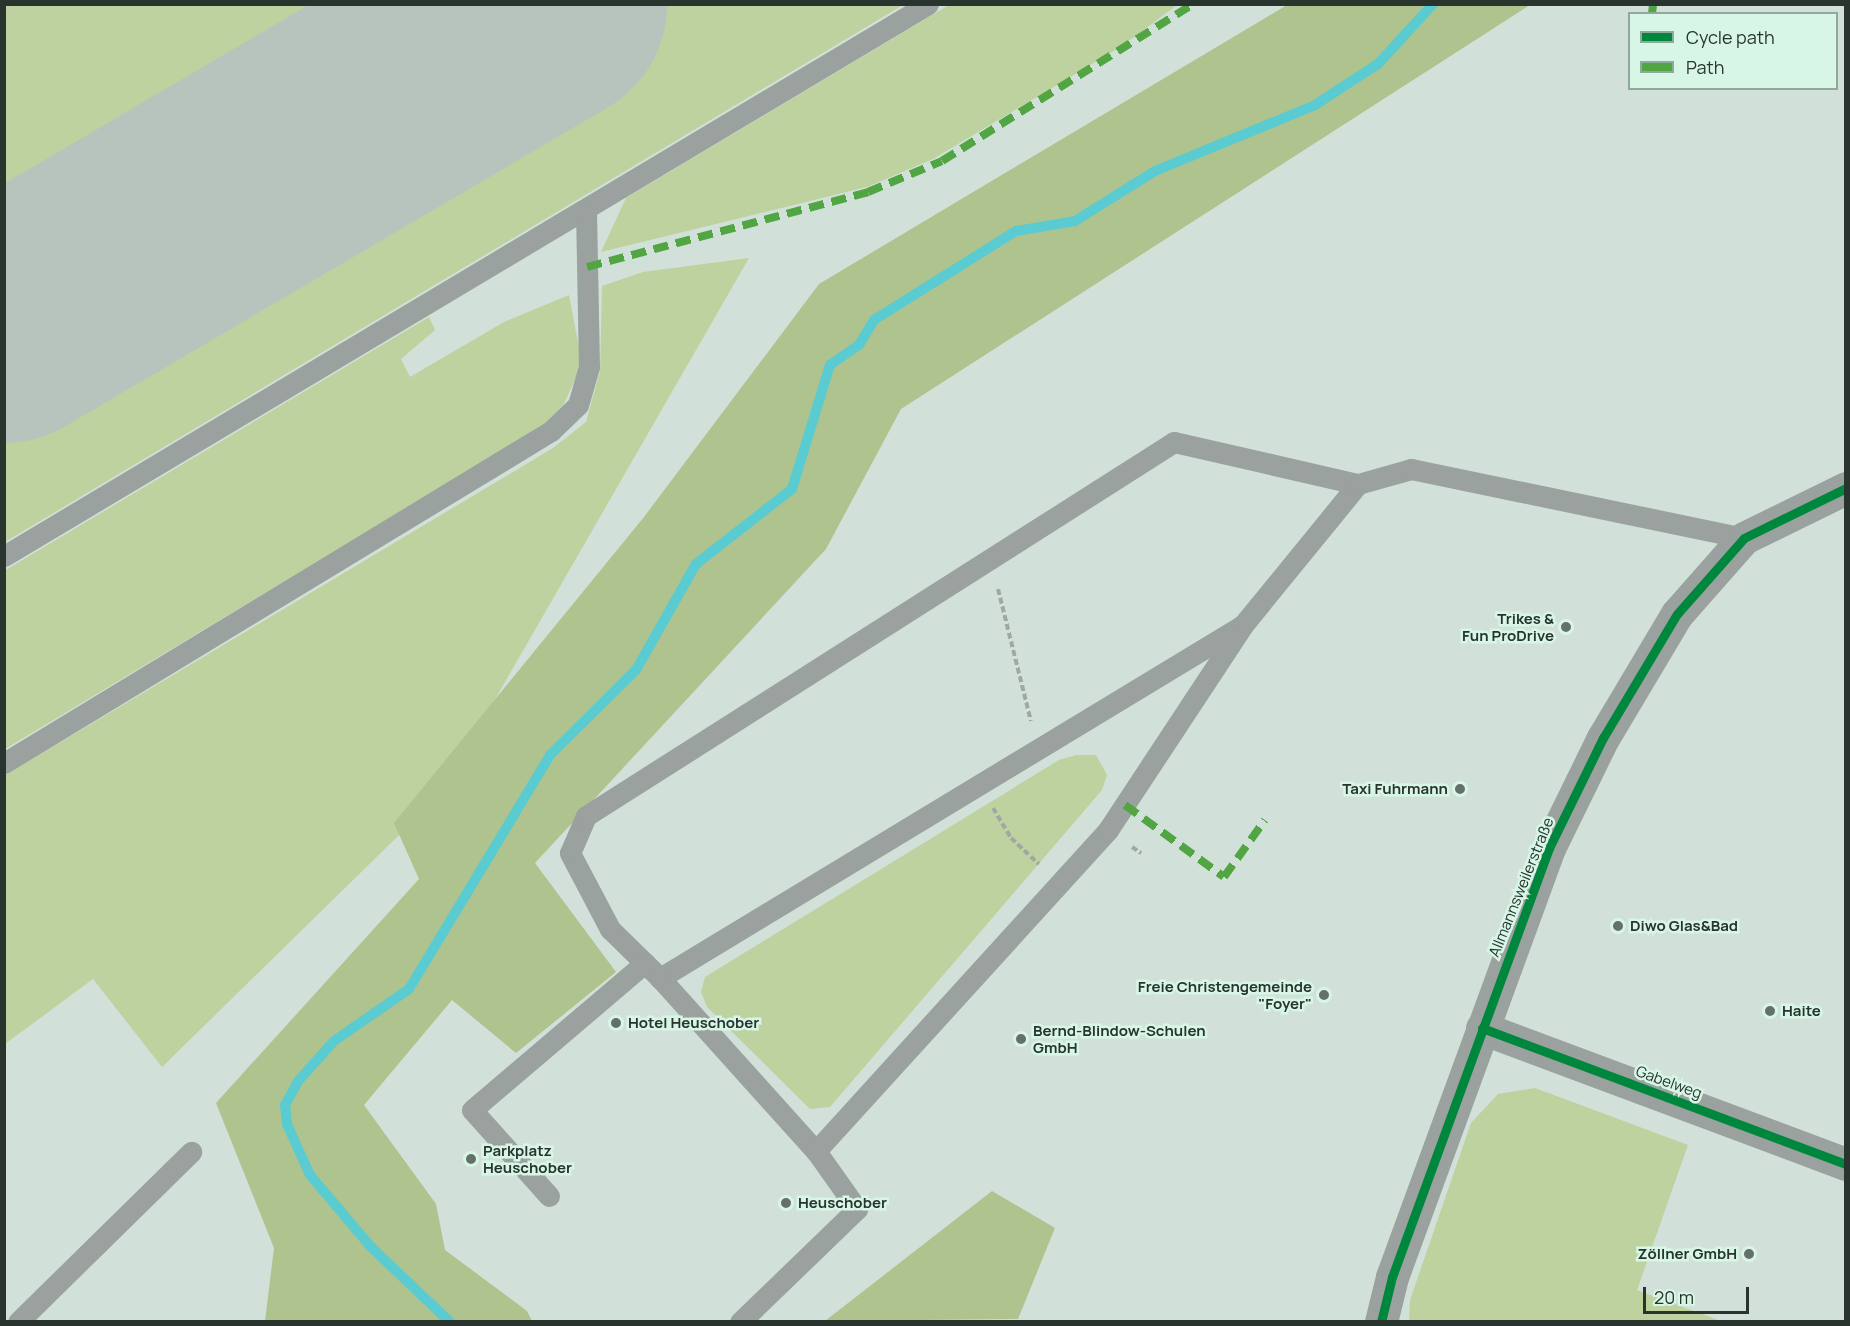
<!DOCTYPE html>
<html>
<head>
<meta charset="utf-8">
<style>
	body { margin:0 }
	#map { position:relative; width:1850px; height:1326px; overflow:hidden; background:#d1e1d9; font-family:Manrope,sans-serif }
	div>[style] { position:absolute }
	.green>* { inset:0; background:#bdd29e }
	.forest>* { inset:0; background:#afc38e }
	.stream>* { height:10px; margin:-5px; padding:0 5px; transform-origin:5px; border-radius:5px; background:#5bcbd2 }
	.taxiway>* { height:96px; margin:-48px; padding:0 48px; transform-origin:48px; border-radius:48px; background:#b7c4be }
	.runway>* { height:240px; margin:-120px; padding:0 120px; transform-origin:120px; border-radius:120px; background:#b7c4be }
	.path>* { height:4px; margin-top:-2px; transform-origin:0; background:repeating-linear-gradient(90deg,#9fa8a3 0 6px,transparent 0 9px) }
	.lane>* { height:21px; margin:-10.5px; padding:0 10.5px; transform-origin:10.5px; border-radius:10.5px; background:#9aa19e }
	.street>* { height:33px; margin:-16.5px; padding:0 16.5px; transform-origin:16.5px; border-radius:16.5px; background:#9aa19e }
	.quiet>* { height:8px; margin-top:-4px; transform-origin:0; background:repeating-linear-gradient(90deg,#51a543 0 15px,transparent 0 23px) }
	.cycleway>* { height:9px; margin:-4.5px; padding:0 4.5px; transform-origin:4.5px; border-radius:4.5px; background:#00873e }
	.dots>* { width:16px; height:16px; translate:-50% -50%; box-sizing:border-box; border:3px solid #d7f6e6; border-radius:50% }
	span { translate:-50% -50%; white-space:nowrap; text-align:center; line-height:1.15; -webkit-text-stroke:5px #d7f6e6; paint-order:stroke }
	.poi-label { font-size:15px; color:#29342e; font-weight:700 }
	.right { translate:-100% -50%; text-align:right }
	.left { translate:0 -50%; text-align:left }
	.street-label { font-size:15px; color:#29342e }
	.frame { position:absolute; inset:0; border:6px solid #29342e; pointer-events:none }
	.legend { position:absolute; left:1628px; top:12px; width:210px; height:78px; box-sizing:border-box; background:#d7f6e6; border:2px solid #91a89c; margin:0; padding:8px 10px; list-style:none; font-size:18px; color:#29342e }
	.legend li { display:flex; align-items:center; gap:12px; height:30px }
	.legend b { width:30px; border:2px solid #91a89c }
	.scale { position:absolute; left:1643px; top:1287px; width:106px; height:27px; box-sizing:border-box; border:3px solid #29342e; border-top:0; padding-left:8px; font-size:18px; line-height:21px; white-space:nowrap; color:#29342e; -webkit-text-stroke:4px #d7f6e6; paint-order:stroke }
</style>
</head>
<body>
<div id="map">
	<div class="green">
		<i style="clip-path:polygon(5px 4px,903px 4px,903px 5px,5px 542px)"></i>
		<i style="clip-path:polygon(949px 5px,1177px 5px,1122px 46px,933px 159px,867px 187px,601px 252px,626px 198px)"></i>
		<i style="clip-path:polygon(749px 258px,440px 795px,162px 1067px,93px 979px,5px 1044px,4px 776px,553px 448px,586px 422px,600px 371px,602px 286px,643px 272px)"></i>
		<i style="clip-path:polygon(569px 295px,582px 364px,564px 404px,546px 424px,5px 749px,4px 571px,429px 317px,435px 330px,401px 359px,410px 377px,504px 322px)"></i>
		<i style="clip-path:polygon(1076px 755px,1096px 755px,1107px 775px,1102px 790px,830px 1107px,810px 1109px,707px 1007px,701px 992px,705px 977px,1059px 760px)"></i>
		<i style="clip-path:polygon(1535px 1088px,1688px 1145px,1637px 1290px,1721px 1321px,1409px 1321px,1410px 1300px,1471px 1123px,1498px 1094px)"></i>
	</div>
	<div class="forest">
		<i style="clip-path:polygon(1287px 5px,1530px 5px,901px 409px,826px 549px,535px 863px,616px 972px,516px 1053px,452px 1000px,364px 1105px,436px 1204px,445px 1250px,527px 1311px,532px 1321px,265px 1321px,274px 1248px,216px 1103px,419px 879px,394px 823px,644px 517px,819px 284px)"></i>
		<i style="clip-path:polygon(992px 1191px,1055px 1228px,1018px 1319px,825px 1321px)"></i>
	</div>
	<div class="stream">
		<i style="left:450px;top:1322px;width:109px;rotate:-136.5deg"></i>
		<i style="left:371px;top:1247px;width:94px;rotate:-130.3deg"></i>
		<i style="left:310px;top:1175px;width:56px;rotate:-114.3deg"></i>
		<i style="left:287px;top:1124px;width:19px;rotate:-96deg"></i>
		<i style="left:285px;top:1105px;width:29px;rotate:-61deg"></i>
		<i style="left:299px;top:1080px;width:52px;rotate:-48.1deg"></i>
		<i style="left:334px;top:1041px;width:91px;rotate:-34.7deg"></i>
		<i style="left:409px;top:989px;width:273px;rotate:-58.9deg"></i>
		<i style="left:550px;top:755px;width:121px;rotate:-44.7deg"></i>
		<i style="left:636px;top:670px;width:122px;rotate:-60.5deg"></i>
		<i style="left:696px;top:564px;width:122px;rotate:-38deg"></i>
		<i style="left:792px;top:489px;width:130px;rotate:-73deg"></i>
		<i style="left:830px;top:365px;width:35px;rotate:-35deg"></i>
		<i style="left:859px;top:345px;width:29px;rotate:-59deg"></i>
		<i style="left:874px;top:320px;width:168px;rotate:-32.1deg"></i>
		<i style="left:1016px;top:231px;width:60px;rotate:-9.6deg"></i>
		<i style="left:1075px;top:221px;width:94px;rotate:-32deg"></i>
		<i style="left:1155px;top:171px;width:173px;rotate:-22.4deg"></i>
		<i style="left:1315px;top:105px;width:75px;rotate:-33.1deg"></i>
		<i style="left:1378px;top:64px;width:81px;rotate:-47.5deg"></i>
	</div>
	<div class="taxiway">
		<i style="left:538px;top:10px;width:6px;rotate:-72deg"></i>
	</div>
	<div class="runway">
		<i style="left:4px;top:323px;width:630px;rotate:-30.43deg"></i>
	</div>
	<div class="path">
		<i style="left:998px;top:589px;width:136px;rotate:76deg"></i>
		<i style="left:993px;top:808px;width:35px;rotate:59deg"></i>
		<i style="left:1011px;top:838px;width:38px;rotate:43deg"></i>
		<i style="left:1132px;top:847px;width:11px;rotate:34deg"></i>
	</div>
	<div class="lane">
		<i style="left:4px;top:556px;width:1076px;rotate:-30.85deg"></i>
		<i style="left:1243px;top:625px;width:682px;rotate:148.81deg"></i>
		<i style="left:660px;top:978px;width:233px;rotate:48deg"></i>
		<i style="left:816px;top:1151px;width:434px;rotate:-47.7deg"></i>
		<i style="left:1108px;top:830px;width:245px;rotate:-56.6deg"></i>
		<i style="left:1243px;top:625px;width:182px;rotate:-50.8deg"></i>
		<i style="left:4px;top:763px;width:640px;rotate:-31.26deg"></i>
		<i style="left:551px;top:431px;width:37px;rotate:-44deg"></i>
		<i style="left:578px;top:405px;width:40px;rotate:-74deg"></i>
		<i style="left:589px;top:367px;width:157px;rotate:-91.1deg"></i>
		<i style="left:660px;top:978px;width:70px;rotate:-135.6deg"></i>
		<i style="left:610px;top:929px;width:86px;rotate:-117.8deg"></i>
		<i style="left:570px;top:853px;width:40px;rotate:-66.6deg"></i>
		<i style="left:586px;top:816px;width:697px;rotate:-32.46deg"></i>
		<i style="left:1174px;top:442px;width:189px;rotate:12.9deg"></i>
		<i style="left:1358px;top:484px;width:55px;rotate:-15.8deg"></i>
		<i style="left:1411px;top:469px;width:340px;rotate:11.7deg"></i>
		<i style="left:549px;top:1196px;width:115px;rotate:-131.8deg"></i>
		<i style="left:472px;top:1110px;width:227px;rotate:-40.4deg"></i>
		<i style="left:18px;top:1322px;width:243px;rotate:-44.5deg"></i>
		<i style="left:740px;top:1322px;width:163px;rotate:-44deg"></i>
		<i style="left:857px;top:1209px;width:71px;rotate:-125.3deg"></i>
	</div>
	<div class="street">
		<i style="left:1482px;top:1028px;width:389px;rotate:20.5deg"></i>
		<i style="left:1381px;top:1322px;width:46px;rotate:-76.3deg"></i>
		<i style="left:1392px;top:1277px;width:457px;rotate:-69.9deg"></i>
		<i style="left:1549px;top:848px;width:123px;rotate:-63.9deg"></i>
		<i style="left:1603px;top:738px;width:144px;rotate:-59.2deg"></i>
		<i style="left:1677px;top:614px;width:101px;rotate:-48.6deg"></i>
		<i style="left:1744px;top:538px;width:114px;rotate:-26.1deg"></i>
	</div>
	<div class="quiet">
		<i style="left:1652px;top:14px;width:10px;rotate:-84deg"></i>
		<i style="left:587px;top:267px;width:291px;rotate:-14.9deg"></i>
		<i style="left:868px;top:192px;width:80px;rotate:-22.7deg"></i>
		<i style="left:942px;top:161px;width:296px;rotate:-32deg"></i>
		<i style="left:1125px;top:805px;width:122px;rotate:36deg"></i>
		<i style="left:1224px;top:877px;width:70px;rotate:-54.3deg"></i>
	</div>
	<div class="cycleway">
		<i style="left:1482px;top:1028px;width:389px;rotate:20.5deg"></i>
		<i style="left:1381px;top:1322px;width:46px;rotate:-76.3deg"></i>
		<i style="left:1392px;top:1277px;width:457px;rotate:-69.9deg"></i>
		<i style="left:1549px;top:848px;width:123px;rotate:-63.9deg"></i>
		<i style="left:1603px;top:738px;width:144px;rotate:-59.2deg"></i>
		<i style="left:1677px;top:614px;width:101px;rotate:-48.6deg"></i>
		<i style="left:1744px;top:538px;width:114px;rotate:-26.1deg"></i>
	</div>
	<div class="dots">
		<i style="left:1566px;top:627px;background:#64716a"></i>
		<i style="left:1460px;top:789px;background:#64716a"></i>
		<i style="left:1618px;top:926px;background:#64716a"></i>
		<i style="left:1324px;top:995px;background:#64716a"></i>
		<i style="left:1770px;top:1011px;background:#64716a"></i>
		<i style="left:616px;top:1023px;background:#64716a"></i>
		<i style="left:1021px;top:1039px;background:#64716a"></i>
		<i style="left:471px;top:1159px;background:#64716a"></i>
		<i style="left:786px;top:1203px;background:#64716a"></i>
		<i style="left:1749px;top:1254px;background:#64716a"></i>
	</div>
	<div class="poi-label">
		<span class="right" style="left:1554px;top:627px">Trikes &amp;<br>Fun ProDrive</span>
		<span class="right" style="left:1448px;top:789px">Taxi Fuhrmann</span>
		<span class="left" style="left:1630px;top:926px">Diwo Glas&amp;Bad</span>
		<span class="right" style="left:1312px;top:995px">Freie Christengemeinde<br>"Foyer"</span>
		<span class="left" style="left:1782px;top:1011px">Haite</span>
		<span class="left" style="left:628px;top:1023px">Hotel Heuschober</span>
		<span class="left" style="left:1033px;top:1039px">Bernd-Blindow-Schulen<br>GmbH</span>
		<span class="left" style="left:483px;top:1159px">Parkplatz<br>Heuschober</span>
		<span class="left" style="left:798px;top:1203px">Heuschober</span>
		<span class="right" style="left:1737px;top:1254px">Zöllner GmbH</span>
	</div>
	<div class="street-label">
		<span style="left:1521px;top:887px;rotate:-68deg">Allmannsweilerstraße</span>
		<span style="left:1669px;top:1082px;rotate:20deg">Gabelweg</span>
	</div>
	<div class="frame"></div>
	<ul class="legend">
	<li><b style="height:8px;background:#00873e"></b>Cycle path</li>
	<li><b style="height:8px;background:#51a543"></b>Path</li>
	</ul>
	<div class="scale">20 m</div>
</div>
</body>
</html>
